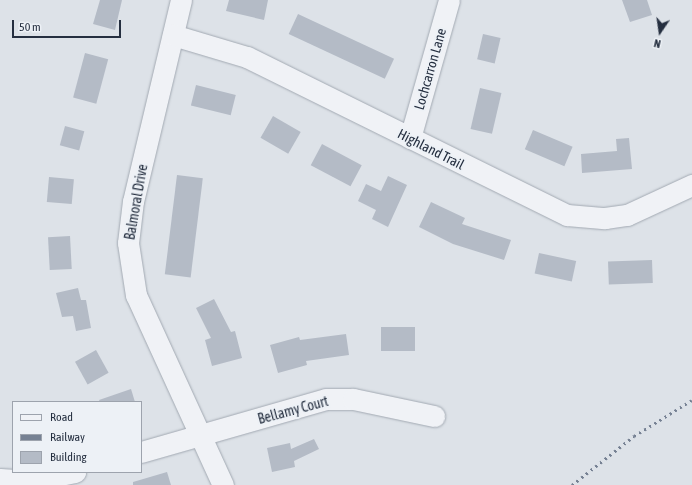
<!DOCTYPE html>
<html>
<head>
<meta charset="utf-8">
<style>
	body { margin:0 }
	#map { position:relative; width:692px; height:485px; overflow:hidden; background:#dde2e8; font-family:"Asap Condensed",sans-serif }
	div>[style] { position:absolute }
	.building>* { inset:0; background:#b4bbc6; transform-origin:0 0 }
	.roads { filter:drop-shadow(0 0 1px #a2a9b2) drop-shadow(0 0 1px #a2a9b2) }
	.minor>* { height:21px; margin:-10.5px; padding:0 10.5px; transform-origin:10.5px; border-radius:10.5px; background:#f0f2f6 }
	.rail>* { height:3px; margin-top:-1.5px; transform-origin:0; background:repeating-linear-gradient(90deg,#768193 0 2px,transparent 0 6px) }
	span { translate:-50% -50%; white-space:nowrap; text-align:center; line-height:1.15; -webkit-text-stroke:4px #edf1f6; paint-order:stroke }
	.street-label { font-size:14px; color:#252f40 }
	.legend { position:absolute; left:12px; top:401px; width:130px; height:72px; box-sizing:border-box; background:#edf1f6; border:1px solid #9da3ad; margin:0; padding:5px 7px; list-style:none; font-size:12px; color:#252f40 }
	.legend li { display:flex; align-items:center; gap:8px; height:20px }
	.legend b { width:20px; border:1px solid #9da3ad }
	.north { position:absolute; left:640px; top:12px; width:40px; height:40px; -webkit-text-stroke:3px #edf1f6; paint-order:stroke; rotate:193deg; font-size:11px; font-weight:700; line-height:16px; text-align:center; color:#252f40 }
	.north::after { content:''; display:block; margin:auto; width:14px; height:18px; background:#252f40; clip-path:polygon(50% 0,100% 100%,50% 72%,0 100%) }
	.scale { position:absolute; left:12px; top:20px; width:109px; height:18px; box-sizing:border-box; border:2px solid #252f40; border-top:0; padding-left:5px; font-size:12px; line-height:14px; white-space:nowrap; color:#252f40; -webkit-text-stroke:3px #edf1f6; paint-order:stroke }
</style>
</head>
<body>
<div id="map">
	<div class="building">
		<i style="clip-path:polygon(100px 0,122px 0,115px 30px,93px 24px)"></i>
		<i style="clip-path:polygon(229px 0,268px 0,264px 20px,226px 11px)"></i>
		<i style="clip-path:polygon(622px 0,647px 0,652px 15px,630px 22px)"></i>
		<i style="left:298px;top:14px;width:106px;height:22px;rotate:25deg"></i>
		<i style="left:483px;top:34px;width:18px;height:26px;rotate:13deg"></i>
		<i style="left:85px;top:53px;width:24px;height:46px;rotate:15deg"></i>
		<i style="left:196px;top:85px;width:41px;height:21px;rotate:14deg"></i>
		<i style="left:480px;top:88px;width:22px;height:42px;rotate:13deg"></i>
		<i style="left:273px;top:116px;width:32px;height:25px;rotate:30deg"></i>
		<i style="left:65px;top:126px;width:20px;height:20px;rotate:15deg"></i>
		<i style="left:533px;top:130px;width:43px;height:21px;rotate:23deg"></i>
		<i style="clip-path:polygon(629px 138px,632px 169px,582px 173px,581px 154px,617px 151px,616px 139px)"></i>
		<i style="left:322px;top:144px;width:45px;height:24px;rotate:28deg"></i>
		<i style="left:177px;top:175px;width:26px;height:100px;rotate:7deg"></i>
		<i style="clip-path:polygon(388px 176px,407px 185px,388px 227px,372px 219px,376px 210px,358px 201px,366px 184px,381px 191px)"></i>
		<i style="left:49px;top:177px;width:25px;height:25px;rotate:5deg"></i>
		<i style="clip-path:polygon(431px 202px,465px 218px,462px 224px,511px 240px,504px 260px,453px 244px,419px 227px)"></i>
		<i style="left:70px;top:236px;width:33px;height:22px;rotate:87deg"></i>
		<i style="left:539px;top:253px;width:38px;height:21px;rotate:12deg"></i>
		<i style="left:652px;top:260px;width:23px;height:44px;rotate:88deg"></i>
		<i style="clip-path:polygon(78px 288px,81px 300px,86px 300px,91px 328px,76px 331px,73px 316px,62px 317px,56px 293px)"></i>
		<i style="clip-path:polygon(214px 299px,231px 332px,235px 331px,242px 358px,212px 366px,205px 340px,211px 338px,196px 308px)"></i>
		<i style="left:381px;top:327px;width:34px;height:24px"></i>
		<i style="clip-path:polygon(346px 334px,349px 355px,306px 361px,307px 365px,278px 373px,270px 345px,299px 337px,300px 340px)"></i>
		<i style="left:96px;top:350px;width:26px;height:24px;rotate:61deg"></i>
		<i style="clip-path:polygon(131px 389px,135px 402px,100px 402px,99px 400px)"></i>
		<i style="clip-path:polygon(314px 439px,319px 449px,294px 461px,295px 467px,272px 472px,267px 448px,290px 443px,291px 449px)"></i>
		<i style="clip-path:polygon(167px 472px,171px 485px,133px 485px,133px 482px)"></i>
	</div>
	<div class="roads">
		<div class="minor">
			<i style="left:181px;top:0;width:207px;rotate:103.4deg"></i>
			<i style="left:133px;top:201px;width:42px;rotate:96.8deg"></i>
			<i style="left:128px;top:243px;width:53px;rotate:81.3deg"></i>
			<i style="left:136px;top:295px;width:209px;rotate:65.4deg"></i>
			<i style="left:173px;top:35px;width:77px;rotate:16.6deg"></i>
			<i style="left:247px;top:57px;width:357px;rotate:26.3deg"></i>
			<i style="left:567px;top:215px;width:38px;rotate:5deg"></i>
			<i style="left:605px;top:218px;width:22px;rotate:-8deg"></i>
			<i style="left:627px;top:215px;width:72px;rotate:-24.8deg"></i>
			<i style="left:410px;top:138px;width:143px;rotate:-74.2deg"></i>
			<i style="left:141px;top:452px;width:192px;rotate:-16deg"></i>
			<i style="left:326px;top:399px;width:27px"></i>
			<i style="left:353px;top:399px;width:83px;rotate:11.9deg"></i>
			<i style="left:0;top:479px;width:30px;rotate:4deg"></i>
			<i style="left:30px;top:481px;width:46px;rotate:-11.3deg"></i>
		</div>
	</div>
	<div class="rail">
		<i style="left:572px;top:485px;width:79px;rotate:-38.3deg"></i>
		<i style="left:634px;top:436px;width:68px;rotate:-31.8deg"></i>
	</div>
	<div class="street-label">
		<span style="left:430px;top:69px;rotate:-74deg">Lochcarron Lane</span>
		<span style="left:431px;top:149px;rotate:27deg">Highland Trail</span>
		<span style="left:136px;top:202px;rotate:-80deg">Balmoral Drive</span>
		<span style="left:293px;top:410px;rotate:-15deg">Bellamy Court</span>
	</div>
	<ul class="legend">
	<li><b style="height:5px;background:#f0f2f6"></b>Road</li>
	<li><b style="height:5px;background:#768193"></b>Railway</li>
	<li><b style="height:11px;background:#b4bbc6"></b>Building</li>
	</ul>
	<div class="north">N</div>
	<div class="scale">50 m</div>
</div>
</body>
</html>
